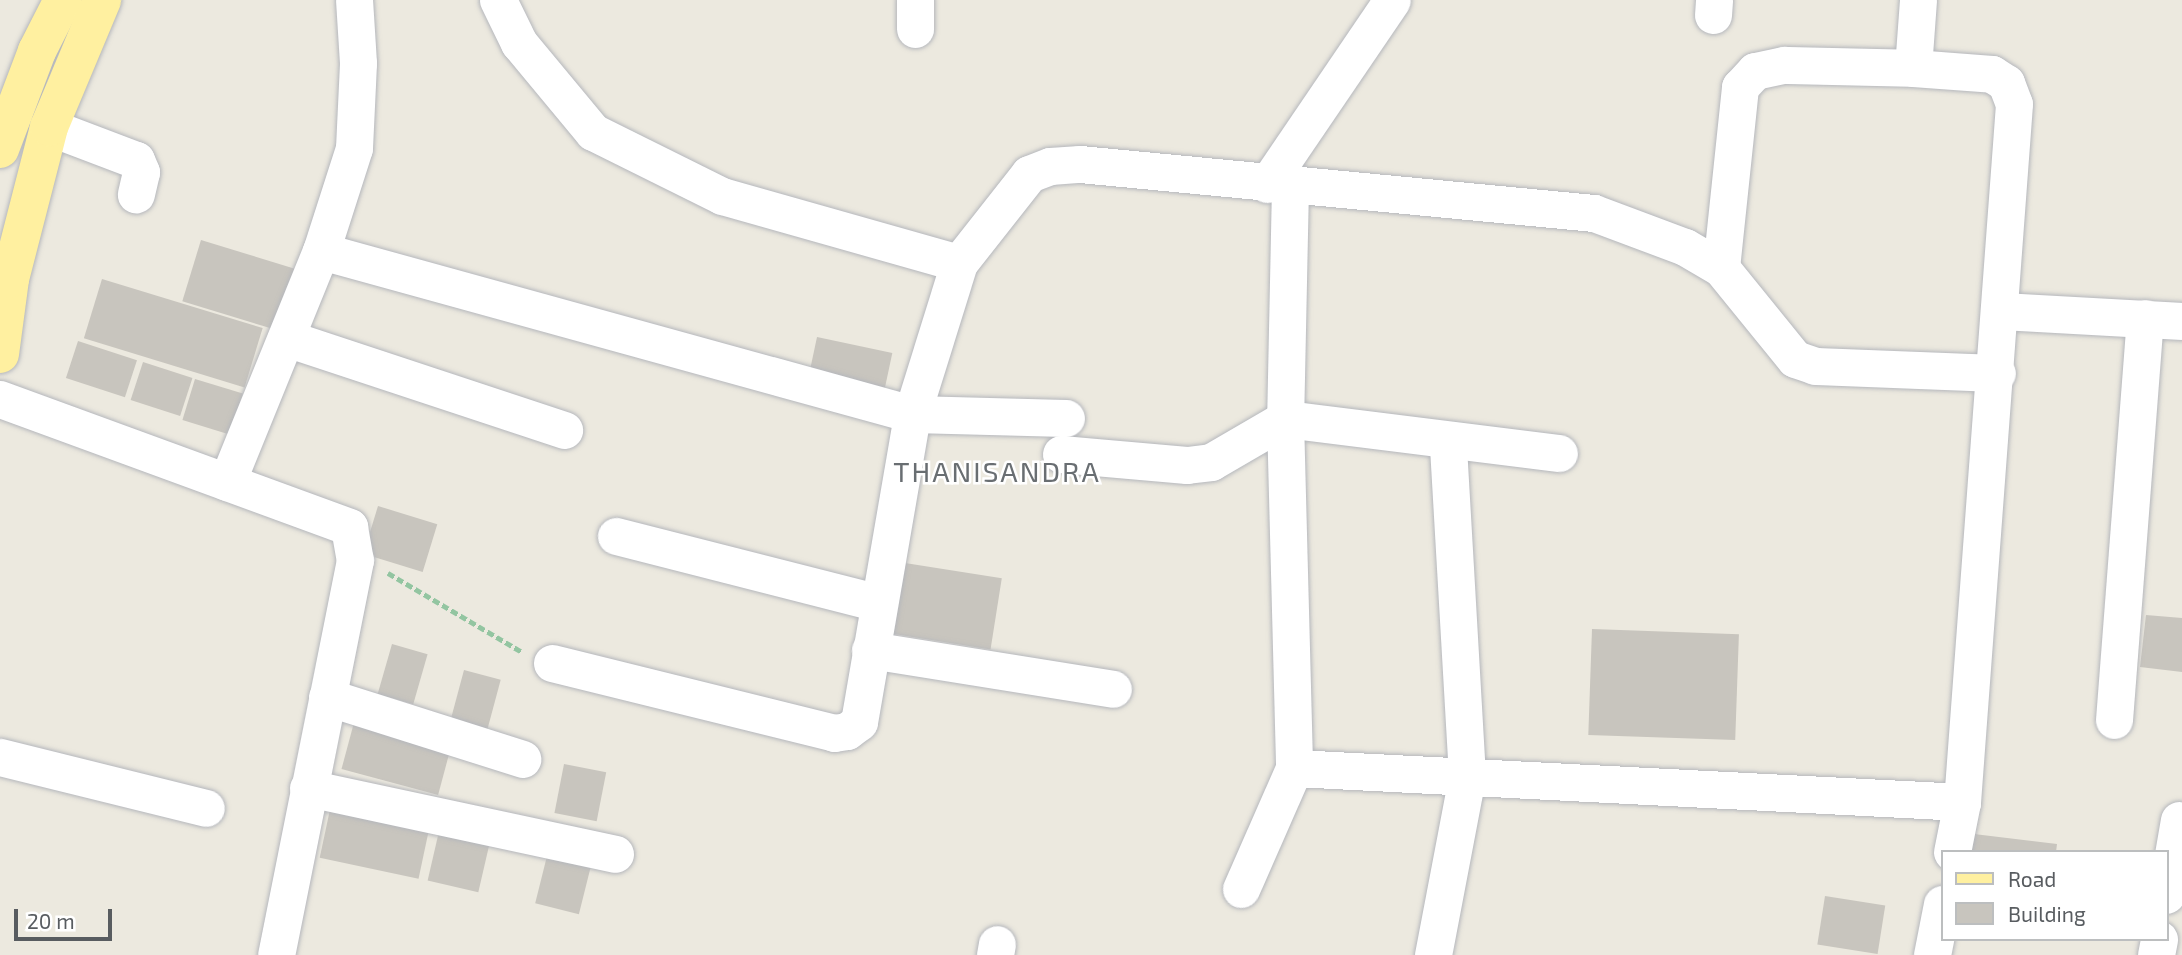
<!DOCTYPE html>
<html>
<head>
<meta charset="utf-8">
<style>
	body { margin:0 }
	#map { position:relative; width:2182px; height:955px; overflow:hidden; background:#ece9df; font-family:"Exo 2",sans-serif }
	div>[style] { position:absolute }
	.building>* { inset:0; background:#c8c5be; transform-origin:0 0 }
	.path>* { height:4.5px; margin-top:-2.25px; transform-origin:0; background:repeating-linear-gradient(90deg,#93c5a1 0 7px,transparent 0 10.5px) }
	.roads { filter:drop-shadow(0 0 2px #b5b7bc) drop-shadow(0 0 2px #b5b7bc) }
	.minor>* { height:37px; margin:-18.5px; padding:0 18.5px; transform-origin:18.5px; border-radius:18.5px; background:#fff }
	.major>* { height:38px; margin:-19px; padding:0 19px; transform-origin:19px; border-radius:19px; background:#fff0a0 }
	span { translate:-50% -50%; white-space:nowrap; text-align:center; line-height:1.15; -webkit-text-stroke:5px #fff; paint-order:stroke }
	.quarter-label { font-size:28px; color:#696e72; letter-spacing:2px }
	.legend { position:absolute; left:1941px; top:850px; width:228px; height:91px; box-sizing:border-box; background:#fff; border:2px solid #bcbebf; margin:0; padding:9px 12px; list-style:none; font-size:21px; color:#585c60 }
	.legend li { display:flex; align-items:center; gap:14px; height:35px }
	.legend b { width:35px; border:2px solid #bcbebf }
	.scale { position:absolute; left:14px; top:909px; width:98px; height:32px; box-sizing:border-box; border:4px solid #585c60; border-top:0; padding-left:9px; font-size:21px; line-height:24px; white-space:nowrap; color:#585c60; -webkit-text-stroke:5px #fff; paint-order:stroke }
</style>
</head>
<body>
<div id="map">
	<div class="building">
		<i style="left:201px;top:240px;width:98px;height:64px;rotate:17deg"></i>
		<i style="left:102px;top:279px;width:168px;height:62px;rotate:17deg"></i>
		<i style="left:817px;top:337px;width:77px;height:45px;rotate:12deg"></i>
		<i style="left:78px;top:341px;width:62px;height:39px;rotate:18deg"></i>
		<i style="left:143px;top:362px;width:52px;height:40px;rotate:18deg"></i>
		<i style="left:195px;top:379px;width:50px;height:43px;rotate:17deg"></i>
		<i style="left:378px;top:506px;width:62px;height:50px;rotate:17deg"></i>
		<i style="left:905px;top:563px;width:98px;height:72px;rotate:9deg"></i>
		<i style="clip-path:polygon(2146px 615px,2182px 618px,2182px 672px,2140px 667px)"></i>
		<i style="left:1592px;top:629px;width:147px;height:106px;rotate:2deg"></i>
		<i style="left:392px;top:644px;width:37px;height:52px;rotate:16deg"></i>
		<i style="left:464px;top:670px;width:38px;height:52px;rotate:15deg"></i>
		<i style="left:356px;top:715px;width:100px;height:56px;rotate:15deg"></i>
		<i style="left:564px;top:764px;width:43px;height:50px;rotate:11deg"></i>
		<i style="left:332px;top:800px;width:101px;height:59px;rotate:12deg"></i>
		<i style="left:440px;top:827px;width:52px;height:55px;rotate:13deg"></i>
		<i style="clip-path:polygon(1974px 834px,2057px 844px,2056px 852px,1972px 852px)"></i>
		<i style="left:549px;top:848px;width:45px;height:57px;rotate:14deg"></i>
		<i style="left:1825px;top:896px;width:61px;height:49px;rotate:9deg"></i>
	</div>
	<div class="path">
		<i style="left:388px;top:573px;width:156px;rotate:30.5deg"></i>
	</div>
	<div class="roads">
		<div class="minor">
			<i style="left:498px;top:0;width:48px;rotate:64deg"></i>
			<i style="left:519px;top:43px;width:116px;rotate:50.3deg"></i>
			<i style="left:593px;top:132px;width:144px;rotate:26.4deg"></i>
			<i style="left:722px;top:196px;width:246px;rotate:15.8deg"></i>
			<i style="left:959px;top:263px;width:113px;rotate:-51.8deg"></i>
			<i style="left:1029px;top:174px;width:22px;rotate:-21deg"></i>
			<i style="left:1050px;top:166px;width:30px;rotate:-4deg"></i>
			<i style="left:1080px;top:164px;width:516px;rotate:5.45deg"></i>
			<i style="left:1594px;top:213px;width:97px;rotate:20.5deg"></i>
			<i style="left:1685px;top:247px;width:42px;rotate:30.3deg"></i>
			<i style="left:1721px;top:268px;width:117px;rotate:50.9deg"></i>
			<i style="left:1795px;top:359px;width:21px;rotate:19deg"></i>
			<i style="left:1815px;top:366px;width:182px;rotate:2.2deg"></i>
			<i style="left:915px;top:0;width:29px;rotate:90deg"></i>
			<i style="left:1918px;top:0;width:68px;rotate:94.2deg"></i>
			<i style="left:1913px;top:68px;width:79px;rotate:4.3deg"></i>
			<i style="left:1992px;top:74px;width:17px;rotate:33deg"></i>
			<i style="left:2006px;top:83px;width:22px;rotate:69deg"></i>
			<i style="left:2014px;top:104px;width:700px;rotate:94.26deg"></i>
			<i style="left:1962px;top:802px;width:51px;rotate:101.3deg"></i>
			<i style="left:1713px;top:15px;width:15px;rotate:-86deg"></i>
			<i style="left:49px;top:127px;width:93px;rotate:20.8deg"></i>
			<i style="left:136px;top:160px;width:13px;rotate:67deg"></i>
			<i style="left:141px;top:172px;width:23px;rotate:103deg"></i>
			<i style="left:1267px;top:184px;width:222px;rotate:-55.8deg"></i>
			<i style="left:1290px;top:186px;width:233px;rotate:91.2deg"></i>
			<i style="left:1285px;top:419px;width:276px;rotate:7.1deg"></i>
			<i style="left:321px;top:251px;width:613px;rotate:15.42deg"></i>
			<i style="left:912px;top:414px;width:154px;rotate:1.5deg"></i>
			<i style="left:1721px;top:268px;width:182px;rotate:-84deg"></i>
			<i style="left:1740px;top:87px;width:22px;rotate:-47deg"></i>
			<i style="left:1755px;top:71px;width:30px;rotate:-12deg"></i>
			<i style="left:1784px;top:65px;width:129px;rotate:1.3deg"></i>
			<i style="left:2002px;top:311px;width:180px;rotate:3.2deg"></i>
			<i style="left:286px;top:338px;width:293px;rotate:18.3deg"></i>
			<i style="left:0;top:399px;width:372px;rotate:20.1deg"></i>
			<i style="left:349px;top:527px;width:34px;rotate:80deg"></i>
			<i style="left:355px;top:560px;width:403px;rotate:101.3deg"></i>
			<i style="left:1061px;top:454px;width:126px;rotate:5deg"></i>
			<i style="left:1187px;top:465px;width:24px;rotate:-7deg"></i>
			<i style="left:1211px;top:462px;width:86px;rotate:-30.2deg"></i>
			<i style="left:1285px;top:419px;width:349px;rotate:88.5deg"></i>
			<i style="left:1294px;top:768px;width:669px;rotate:2.91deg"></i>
			<i style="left:227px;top:482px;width:249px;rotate:-67.9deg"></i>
			<i style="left:321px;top:251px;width:108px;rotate:-72.2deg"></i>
			<i style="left:354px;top:148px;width:85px;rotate:-87.3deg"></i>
			<i style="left:358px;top:63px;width:63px;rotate:-93.6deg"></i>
			<i style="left:616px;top:536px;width:271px;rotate:14.3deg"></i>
			<i style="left:870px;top:650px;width:246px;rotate:9.1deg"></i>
			<i style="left:552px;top:663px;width:291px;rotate:13.9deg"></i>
			<i style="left:834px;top:733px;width:13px;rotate:-9deg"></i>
			<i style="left:847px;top:731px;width:15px;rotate:-37deg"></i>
			<i style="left:859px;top:722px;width:313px;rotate:-80.2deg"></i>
			<i style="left:912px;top:414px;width:158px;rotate:-72.7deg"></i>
			<i style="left:327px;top:697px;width:205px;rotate:17.6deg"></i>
			<i style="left:2114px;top:720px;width:403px;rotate:-85.6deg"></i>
			<i style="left:0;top:757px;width:212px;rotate:13.9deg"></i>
			<i style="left:308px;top:788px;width:314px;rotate:12.1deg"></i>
			<i style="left:1241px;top:889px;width:132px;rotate:-66.3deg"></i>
			<i style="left:2166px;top:895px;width:76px;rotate:-80.2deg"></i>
			<i style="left:995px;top:955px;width:11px;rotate:-80deg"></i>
			<i style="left:1433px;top:955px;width:182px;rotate:-79.2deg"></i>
			<i style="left:1467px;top:776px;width:335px;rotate:-93.3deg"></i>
			<i style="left:1932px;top:955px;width:52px;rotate:-78.9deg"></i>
			<i style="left:2156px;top:955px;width:16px;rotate:-79deg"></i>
		</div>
		<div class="major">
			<i style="left:0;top:149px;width:105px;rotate:-69.3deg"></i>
			<i style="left:37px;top:51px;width:57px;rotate:-63deg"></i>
			<i style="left:0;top:354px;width:76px;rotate:-82.4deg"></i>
			<i style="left:10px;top:279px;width:157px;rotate:-75.6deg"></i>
			<i style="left:49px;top:127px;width:138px;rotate:-67.3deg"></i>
		</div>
	</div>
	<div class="quarter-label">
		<span style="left:997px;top:471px">THANISANDRA</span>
	</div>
	<ul class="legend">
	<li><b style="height:9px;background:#fff0a0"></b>Road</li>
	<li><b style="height:19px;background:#c8c5be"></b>Building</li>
	</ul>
	<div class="scale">20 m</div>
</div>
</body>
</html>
